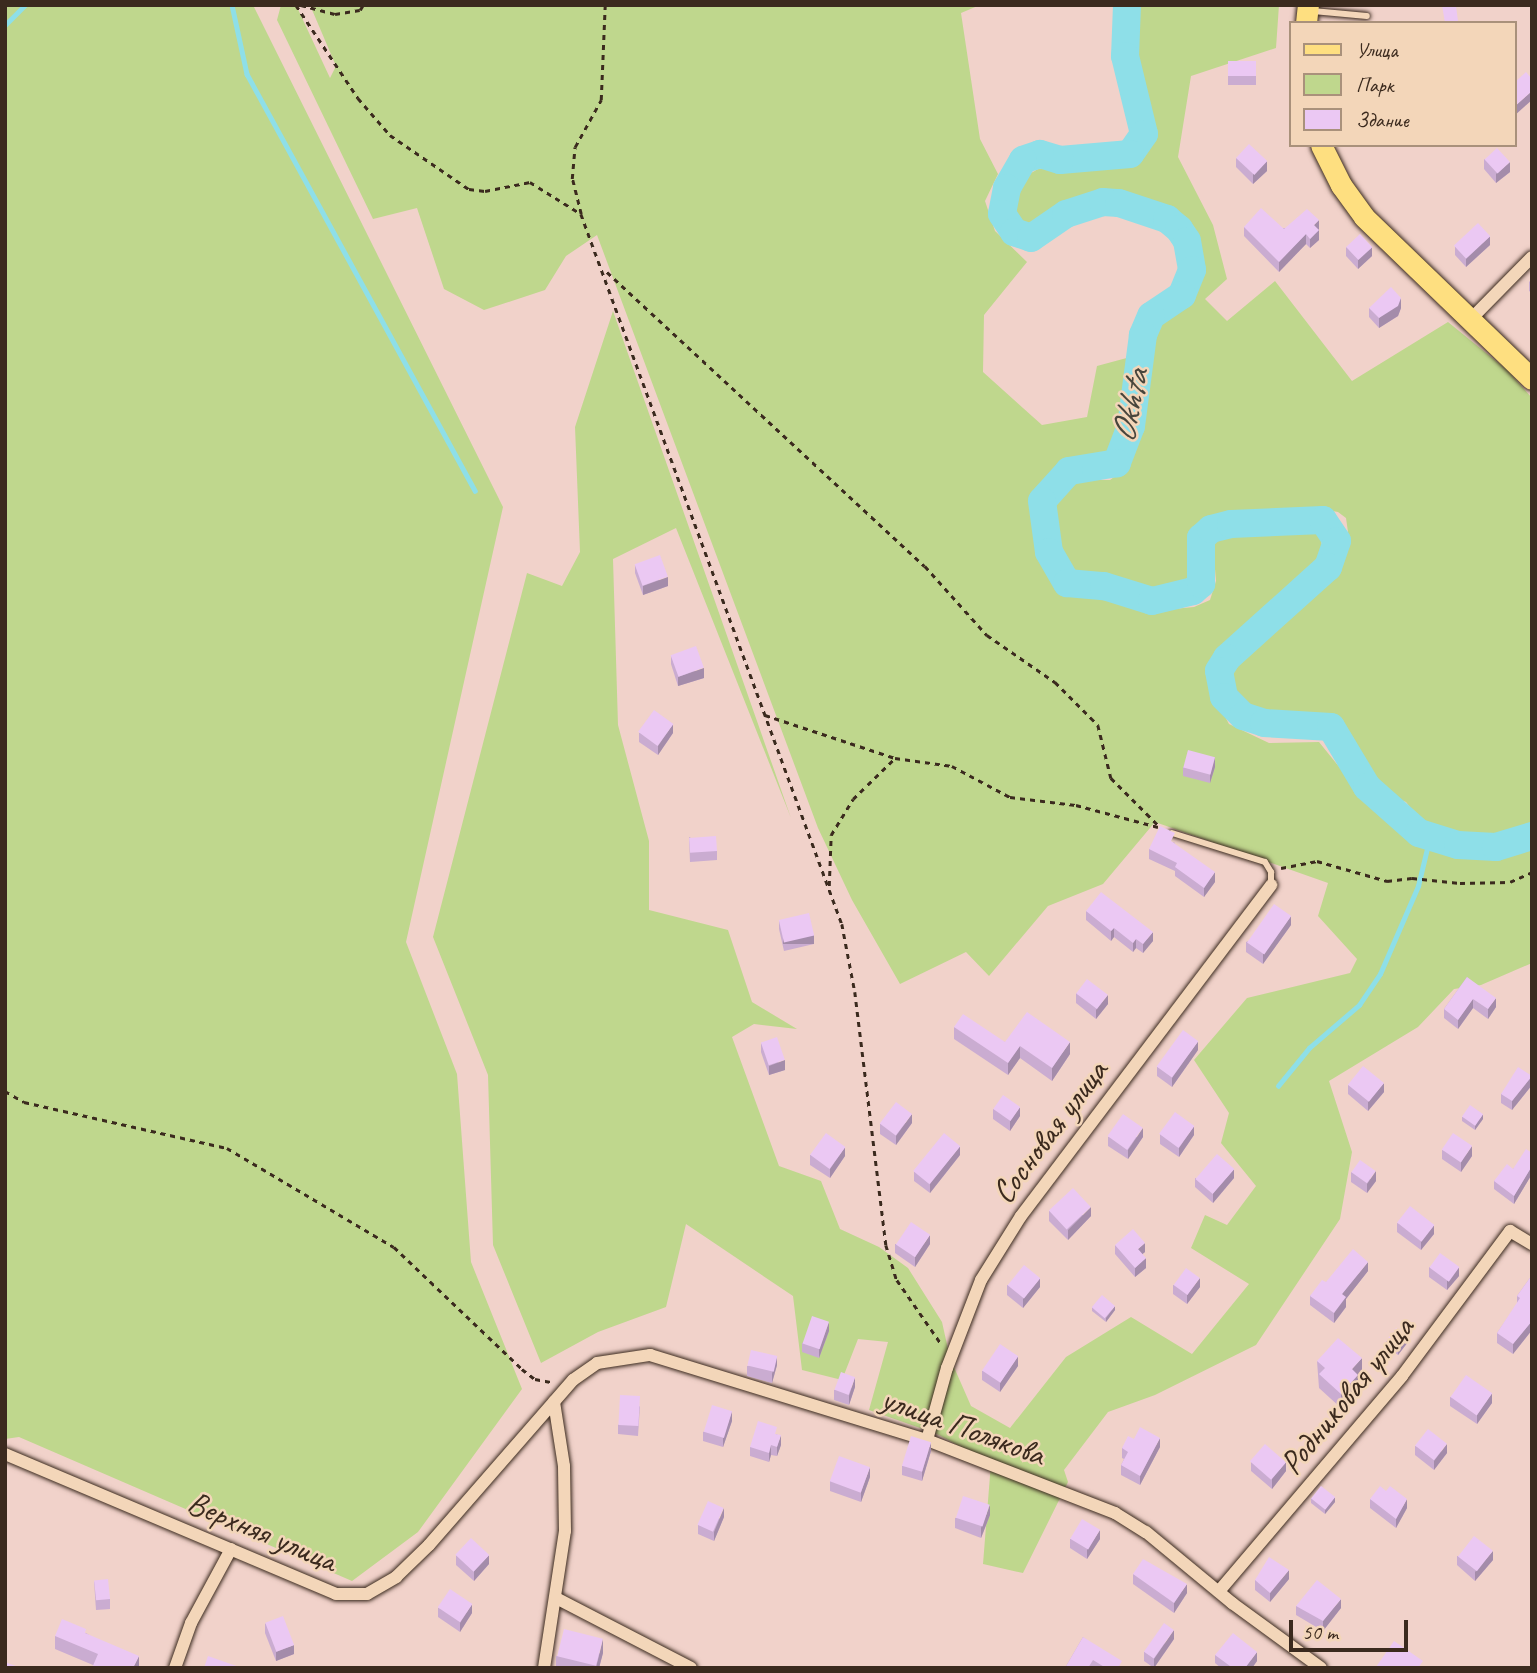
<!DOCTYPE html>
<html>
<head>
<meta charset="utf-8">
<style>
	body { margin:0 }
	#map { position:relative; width:1537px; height:1673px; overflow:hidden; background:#f1d2ca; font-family:Caveat,sans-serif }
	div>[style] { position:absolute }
	.green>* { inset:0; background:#bfd78d }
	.stream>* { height:4.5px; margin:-2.25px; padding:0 2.25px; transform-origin:2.25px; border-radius:2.25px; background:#8edfe8 }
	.river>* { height:28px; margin:-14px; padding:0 14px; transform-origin:14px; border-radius:14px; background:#8edfe8 }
	.path>* { height:2.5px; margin-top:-1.25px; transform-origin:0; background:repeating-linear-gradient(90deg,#3b2a1e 0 5px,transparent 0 10px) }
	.roads { filter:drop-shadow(0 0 2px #3b2a1e) drop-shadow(0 0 2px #3b2a1e) }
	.service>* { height:6px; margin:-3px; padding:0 3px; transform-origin:3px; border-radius:3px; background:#f3d6b9 }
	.minor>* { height:12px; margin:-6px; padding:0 6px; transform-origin:6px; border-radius:6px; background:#f3d6b9 }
	.primary>* { height:21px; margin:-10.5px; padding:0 10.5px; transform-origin:10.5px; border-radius:10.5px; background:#fedf80 }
	.wall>* { inset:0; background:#caacd1; transform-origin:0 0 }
	.shaded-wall>* { inset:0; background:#a48caa; transform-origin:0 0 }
	.building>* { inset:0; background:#ebc8f3; transform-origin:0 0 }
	span { translate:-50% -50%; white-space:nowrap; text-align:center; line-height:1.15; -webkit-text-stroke:5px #f3d6b9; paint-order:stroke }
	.street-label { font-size:33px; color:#3b2a1e }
	.water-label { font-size:35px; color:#47453c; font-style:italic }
	.frame { position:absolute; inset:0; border:7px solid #3b2a1e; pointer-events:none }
	.legend { position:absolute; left:1289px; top:21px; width:228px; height:126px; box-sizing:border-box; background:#f3d6b9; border:2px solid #a9917b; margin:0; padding:9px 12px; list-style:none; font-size:21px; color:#3b2a1e }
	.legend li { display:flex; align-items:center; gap:14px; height:35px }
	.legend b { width:35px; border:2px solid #a9917b }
	.scale { position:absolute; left:1289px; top:1620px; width:119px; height:32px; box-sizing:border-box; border:4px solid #3b2a1e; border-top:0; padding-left:9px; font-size:21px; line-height:24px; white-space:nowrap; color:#3b2a1e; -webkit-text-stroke:5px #f3d6b9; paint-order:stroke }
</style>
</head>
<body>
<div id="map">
	<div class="green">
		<i style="clip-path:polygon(5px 5px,253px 5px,503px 507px,406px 942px,457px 1074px,471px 1262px,522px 1389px,418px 1532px,352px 1581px,19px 1437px,5px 1439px)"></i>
		<i style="clip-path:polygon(281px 5px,296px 5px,330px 78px,336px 66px,310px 5px,980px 5px,961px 13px,980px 139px,998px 174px,985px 201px,995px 231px,1027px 262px,984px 315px,983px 372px,1042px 425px,1087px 417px,1097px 366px,1134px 356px,1115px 454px,1055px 467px,1035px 498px,1044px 556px,1064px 591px,1100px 595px,1153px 611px,1194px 607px,1210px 600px,1216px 581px,1213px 545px,1219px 538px,1319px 530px,1323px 552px,1315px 569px,1214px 654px,1209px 687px,1229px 724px,1269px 743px,1319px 742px,1361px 794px,1413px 840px,1456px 855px,1495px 857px,1532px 846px,1532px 963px,1481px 985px,1454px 989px,1418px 1027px,1329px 1081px,1352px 1152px,1340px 1219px,1256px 1345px,1155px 1395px,1108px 1412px,1064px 1470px,1068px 1482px,1023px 1573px,983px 1564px,991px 1463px,937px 1434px,869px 1410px,888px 1342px,858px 1339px,842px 1380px,802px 1370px,793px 1296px,686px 1224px,666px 1307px,598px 1332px,541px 1363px,493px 1245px,488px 1075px,433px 937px,527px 573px,562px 586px,580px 552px,575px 427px,613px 311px,791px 818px,676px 528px,613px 559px,618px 725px,649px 841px,649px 910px,728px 930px,752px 1002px,797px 1029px,754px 1024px,732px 1037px,779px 1166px,821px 1181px,840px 1229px,879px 1247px,908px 1268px,942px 1322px,950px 1358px,971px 1406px,1010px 1428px,1066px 1357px,1131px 1317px,1192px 1354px,1249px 1284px,1191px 1248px,1205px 1215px,1227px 1225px,1256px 1186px,1221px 1143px,1229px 1113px,1194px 1060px,1247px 998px,1350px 973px,1357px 959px,1318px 916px,1328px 883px,1155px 822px,1103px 884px,1048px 906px,989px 976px,966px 952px,900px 984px,852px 900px,818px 828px,597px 235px,566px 256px,545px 290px,484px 310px,444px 289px,417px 208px,373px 219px,277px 20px)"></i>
		<i style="clip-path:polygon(1135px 5px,1279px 5px,1276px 48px,1191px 76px,1178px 157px,1213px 225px,1227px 279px,1205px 299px,1227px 321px,1275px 281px,1352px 381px,1448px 322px,1507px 370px,1532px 398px,1532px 824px,1521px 832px,1490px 840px,1459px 839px,1421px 821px,1406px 802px,1386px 794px,1338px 719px,1320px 714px,1266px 713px,1246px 706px,1226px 679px,1227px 667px,1253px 640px,1338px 571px,1348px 532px,1346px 518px,1338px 512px,1316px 508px,1224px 513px,1200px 522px,1193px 532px,1193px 575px,1169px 590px,1142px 588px,1107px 577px,1087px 578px,1074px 573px,1054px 544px,1051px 503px,1056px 493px,1077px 480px,1110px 480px,1126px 468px,1135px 445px,1150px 369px,1151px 335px,1159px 319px,1186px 302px,1202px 259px,1194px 227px,1127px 193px,1093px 191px,1026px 231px,1009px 216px,1021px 179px,1038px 169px,1125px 168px,1142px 156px,1151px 136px,1132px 58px)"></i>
	</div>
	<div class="stream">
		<i style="left:232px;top:5px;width:71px;rotate:77.7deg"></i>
		<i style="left:247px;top:74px;width:475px;rotate:61.3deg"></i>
		<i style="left:5px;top:25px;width:28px;rotate:-45deg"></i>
		<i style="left:1278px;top:1086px;width:49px;rotate:-50.8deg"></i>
		<i style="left:1309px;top:1048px;width:66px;rotate:-40.7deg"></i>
		<i style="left:1359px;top:1005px;width:37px;rotate:-56deg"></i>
		<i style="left:1380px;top:974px;width:96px;rotate:-66.6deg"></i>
		<i style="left:1418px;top:886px;width:51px;rotate:-76.5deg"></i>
	</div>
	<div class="river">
		<i style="left:1127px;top:5px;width:51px;rotate:92.2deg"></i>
		<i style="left:1125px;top:56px;width:80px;rotate:76.3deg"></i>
		<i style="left:1144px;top:134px;width:24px;rotate:125deg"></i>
		<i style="left:1130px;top:154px;width:70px;rotate:175.1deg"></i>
		<i style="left:1060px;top:160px;width:21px;rotate:-163deg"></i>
		<i style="left:1040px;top:154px;width:18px;rotate:161deg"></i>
		<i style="left:1023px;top:160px;width:32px;rotate:120deg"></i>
		<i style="left:1007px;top:188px;width:26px;rotate:101deg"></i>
		<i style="left:1002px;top:214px;width:22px;rotate:56deg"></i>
		<i style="left:1014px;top:232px;width:18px;rotate:19deg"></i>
		<i style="left:1031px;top:238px;width:42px;rotate:-34.4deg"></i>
		<i style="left:1066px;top:214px;width:39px;rotate:-18deg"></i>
		<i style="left:1103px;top:202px;width:16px;rotate:4deg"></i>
		<i style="left:1119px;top:203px;width:51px;rotate:18.4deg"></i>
		<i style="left:1167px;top:219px;width:16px;rotate:40deg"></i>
		<i style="left:1179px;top:229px;width:14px;rotate:56deg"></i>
		<i style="left:1187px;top:241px;width:29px;rotate:80deg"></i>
		<i style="left:1192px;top:270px;width:27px;rotate:112deg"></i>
		<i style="left:1182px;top:295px;width:37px;rotate:146deg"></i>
		<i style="left:1151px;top:316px;width:21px;rotate:113deg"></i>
		<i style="left:1143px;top:335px;width:92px;rotate:97.5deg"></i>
		<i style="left:1131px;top:426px;width:40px;rotate:111deg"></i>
		<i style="left:1117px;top:463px;width:49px;rotate:170.5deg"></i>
		<i style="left:1069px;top:471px;width:40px;rotate:132deg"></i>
		<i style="left:1042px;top:501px;width:51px;rotate:82.2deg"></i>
		<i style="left:1049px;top:552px;width:36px;rotate:60deg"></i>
		<i style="left:1067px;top:583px;width:37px;rotate:5deg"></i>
		<i style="left:1104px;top:586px;width:50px;rotate:17.4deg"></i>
		<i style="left:1152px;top:601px;width:42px;rotate:-13.7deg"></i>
		<i style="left:1193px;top:591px;width:11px;rotate:-41deg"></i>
		<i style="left:1201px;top:584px;width:46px;rotate:-90deg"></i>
		<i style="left:1201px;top:538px;width:13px;rotate:-42deg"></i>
		<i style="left:1211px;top:529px;width:21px;rotate:-14deg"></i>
		<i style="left:1231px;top:524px;width:92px;rotate:-2.5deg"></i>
		<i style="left:1323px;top:520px;width:25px;rotate:56deg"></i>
		<i style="left:1337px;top:541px;width:28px;rotate:109deg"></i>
		<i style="left:1328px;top:567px;width:136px;rotate:138deg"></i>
		<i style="left:1227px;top:658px;width:15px;rotate:122deg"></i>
		<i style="left:1219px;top:671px;width:26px;rotate:79deg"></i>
		<i style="left:1224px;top:697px;width:27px;rotate:45deg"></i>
		<i style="left:1243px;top:716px;width:22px;rotate:18deg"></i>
		<i style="left:1264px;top:723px;width:67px;rotate:3.4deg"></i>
		<i style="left:1331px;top:727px;width:70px;rotate:59deg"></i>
		<i style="left:1367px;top:787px;width:69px;rotate:41.5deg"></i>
		<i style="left:1419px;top:833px;width:41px;rotate:17.1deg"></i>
		<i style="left:1458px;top:845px;width:38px;rotate:3deg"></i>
		<i style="left:1496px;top:847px;width:38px;rotate:-17deg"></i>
	</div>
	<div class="path">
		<i style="left:296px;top:5px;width:112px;rotate:56.3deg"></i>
		<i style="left:358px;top:98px;width:49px;rotate:49.1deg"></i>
		<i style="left:390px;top:135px;width:96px;rotate:34.4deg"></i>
		<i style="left:469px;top:189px;width:16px;rotate:7deg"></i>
		<i style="left:485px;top:191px;width:46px;rotate:-11.3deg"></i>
		<i style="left:530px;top:182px;width:60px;rotate:32.1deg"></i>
		<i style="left:581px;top:214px;width:756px;rotate:69.82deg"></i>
		<i style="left:842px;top:924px;width:69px;rotate:79.2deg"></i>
		<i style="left:855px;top:992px;width:255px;rotate:83deg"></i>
		<i style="left:886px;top:1245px;width:37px;rotate:73deg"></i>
		<i style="left:897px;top:1280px;width:79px;rotate:55.3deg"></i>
		<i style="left:301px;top:5px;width:35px;rotate:15deg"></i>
		<i style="left:335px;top:14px;width:25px;rotate:-9deg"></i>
		<i style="left:360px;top:10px;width:6px;rotate:-59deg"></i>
		<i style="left:581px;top:214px;width:36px;rotate:-104deg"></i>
		<i style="left:572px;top:179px;width:32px;rotate:-85deg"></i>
		<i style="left:575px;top:147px;width:54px;rotate:-61deg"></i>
		<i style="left:601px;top:100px;width:95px;rotate:-87.6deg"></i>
		<i style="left:607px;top:272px;width:433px;rotate:42.8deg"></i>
		<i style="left:925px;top:566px;width:93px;rotate:48.1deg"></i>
		<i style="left:987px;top:635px;width:83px;rotate:34.7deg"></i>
		<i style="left:1055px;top:682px;width:61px;rotate:45deg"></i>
		<i style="left:1098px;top:725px;width:55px;rotate:76.2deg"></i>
		<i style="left:1111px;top:778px;width:71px;rotate:45deg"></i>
		<i style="left:765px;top:715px;width:137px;rotate:18.3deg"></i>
		<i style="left:1281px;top:868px;width:37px;rotate:-11deg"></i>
		<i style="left:1317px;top:861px;width:73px;rotate:15.9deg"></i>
		<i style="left:1387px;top:881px;width:25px;rotate:-7deg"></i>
		<i style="left:1412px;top:878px;width:48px;rotate:5.9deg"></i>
		<i style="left:1460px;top:883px;width:50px;rotate:-1.1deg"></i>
		<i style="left:1510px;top:882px;width:24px;rotate:-24deg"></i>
		<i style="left:829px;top:886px;width:51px;rotate:-87.8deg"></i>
		<i style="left:831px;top:835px;width:42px;rotate:-58.6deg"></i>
		<i style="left:853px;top:799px;width:59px;rotate:-44.3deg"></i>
		<i style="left:895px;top:758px;width:58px;rotate:8deg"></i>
		<i style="left:952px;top:766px;width:66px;rotate:28.1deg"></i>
		<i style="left:1010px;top:797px;width:66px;rotate:6.9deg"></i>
		<i style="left:1076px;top:805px;width:85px;rotate:15deg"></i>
		<i style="left:5px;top:1091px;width:22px;rotate:30deg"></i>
		<i style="left:24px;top:1102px;width:208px;rotate:12.8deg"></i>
		<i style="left:227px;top:1148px;width:194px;rotate:30.7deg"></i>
		<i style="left:394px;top:1247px;width:177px;rotate:43.6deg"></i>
		<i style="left:522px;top:1369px;width:16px;rotate:38deg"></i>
		<i style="left:535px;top:1379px;width:16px;rotate:11deg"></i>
	</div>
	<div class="roads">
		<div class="service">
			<i style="left:1313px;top:11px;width:54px;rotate:5.3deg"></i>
			<i style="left:1172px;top:833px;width:97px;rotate:17.3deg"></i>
			<i style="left:1265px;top:862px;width:12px;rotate:59deg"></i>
			<i style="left:1271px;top:872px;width:13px;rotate:90deg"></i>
		</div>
		<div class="minor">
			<i style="left:1470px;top:320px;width:88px;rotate:-45.5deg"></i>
			<i style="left:927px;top:1440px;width:75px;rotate:-74.5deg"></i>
			<i style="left:947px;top:1368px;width:94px;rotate:-68.9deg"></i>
			<i style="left:981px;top:1280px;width:75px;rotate:-58deg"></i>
			<i style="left:1021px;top:1216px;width:415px;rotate:-52.9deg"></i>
			<i style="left:5px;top:1454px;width:359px;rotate:22.9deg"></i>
			<i style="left:336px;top:1594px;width:31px"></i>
			<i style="left:367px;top:1594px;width:34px;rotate:-30deg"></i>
			<i style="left:396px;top:1577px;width:46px;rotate:-44.1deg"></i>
			<i style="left:429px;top:1545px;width:219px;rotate:-48.9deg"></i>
			<i style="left:573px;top:1380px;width:29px;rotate:-35deg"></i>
			<i style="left:597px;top:1363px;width:54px;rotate:-8.6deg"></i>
			<i style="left:650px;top:1355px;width:290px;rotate:17.1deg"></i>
			<i style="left:927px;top:1440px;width:202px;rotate:21.2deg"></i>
			<i style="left:1115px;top:1513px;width:36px;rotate:32deg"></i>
			<i style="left:1146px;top:1532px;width:112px;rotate:39.5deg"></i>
			<i style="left:1232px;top:1603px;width:110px;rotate:36.1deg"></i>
			<i style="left:1220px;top:1590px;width:281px;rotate:-49.6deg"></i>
			<i style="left:1402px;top:1376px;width:181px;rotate:-53.3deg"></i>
			<i style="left:1510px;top:1231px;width:26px;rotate:31deg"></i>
			<i style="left:556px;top:1598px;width:152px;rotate:27.4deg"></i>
			<i style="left:175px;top:1668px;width:48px;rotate:-70.4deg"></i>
			<i style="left:191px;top:1623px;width:84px;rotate:-61.6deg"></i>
			<i style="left:544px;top:1668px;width:139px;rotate:-81.3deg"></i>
			<i style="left:565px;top:1531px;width:65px;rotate:-90.9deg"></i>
			<i style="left:564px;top:1466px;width:65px;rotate:-98.9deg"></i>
		</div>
		<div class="primary">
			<i style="left:1306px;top:23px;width:18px;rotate:-84deg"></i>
			<i style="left:1321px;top:145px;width:45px;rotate:63.4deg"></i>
			<i style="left:1341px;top:185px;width:39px;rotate:54deg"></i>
			<i style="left:1364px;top:217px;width:233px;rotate:44deg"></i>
		</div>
	</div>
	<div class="wall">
		<i style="left:1256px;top:61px;width:24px;height:28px;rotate:90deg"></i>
		<i style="clip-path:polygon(1236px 158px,1267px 171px,1253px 184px,1236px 167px)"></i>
		<i style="clip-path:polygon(1484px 159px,1510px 172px,1496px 183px,1484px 169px)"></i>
		<i style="clip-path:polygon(1244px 227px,1319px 229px,1319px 240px,1310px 248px,1306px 244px,1279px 272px,1244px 236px)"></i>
		<i style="clip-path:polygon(1490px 245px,1466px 267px,1455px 255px,1455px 246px)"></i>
		<i style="clip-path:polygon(1346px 247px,1372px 256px,1358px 269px,1346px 256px)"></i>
		<i style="clip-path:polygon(1532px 279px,1532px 293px,1529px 291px,1529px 282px)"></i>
		<i style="clip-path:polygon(1369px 308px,1401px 308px,1398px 316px,1379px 328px,1369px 317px)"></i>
		<i style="clip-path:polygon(635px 564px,668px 586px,643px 595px,635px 573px)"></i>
		<i style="clip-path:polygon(671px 655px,704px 678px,678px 686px,671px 664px)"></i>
		<i style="clip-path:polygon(639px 733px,673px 733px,658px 755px,639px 742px)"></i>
		<i style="clip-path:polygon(1183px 767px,1215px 767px,1210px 783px,1183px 776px)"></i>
		<i style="clip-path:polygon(689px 837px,717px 851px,717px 860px,690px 862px)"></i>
		<i style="clip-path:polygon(1175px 842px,1174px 843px,1215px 882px,1204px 897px,1175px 876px,1175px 871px,1149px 859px,1149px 849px)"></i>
		<i style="clip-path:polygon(1086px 911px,1153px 941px,1143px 953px,1136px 948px,1133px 952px,1114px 937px,1111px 941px,1086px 920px)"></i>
		<i style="clip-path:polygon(779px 920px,814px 944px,784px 951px,779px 929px)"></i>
		<i style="clip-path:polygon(1291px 925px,1263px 964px,1246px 952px,1246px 942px)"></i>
		<i style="clip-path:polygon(1467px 977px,1496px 1007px,1488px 1019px,1473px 1008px,1458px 1029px,1444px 1018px,1444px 1009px)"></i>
		<i style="clip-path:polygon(1076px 993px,1108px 1004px,1096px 1019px,1076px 1003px)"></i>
		<i style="clip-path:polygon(954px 1027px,1005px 1042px,1070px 1054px,1052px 1081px,1020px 1058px,1008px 1075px,954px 1039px)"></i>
		<i style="clip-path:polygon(761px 1043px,785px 1070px,769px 1075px,761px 1052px)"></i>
		<i style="clip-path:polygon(1198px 1050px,1172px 1087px,1157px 1076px,1157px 1067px)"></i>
		<i style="clip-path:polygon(1532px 1075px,1532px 1085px,1512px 1110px,1501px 1103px,1501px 1094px)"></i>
		<i style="clip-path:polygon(1348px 1085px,1384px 1092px,1368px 1111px,1348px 1094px)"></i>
		<i style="clip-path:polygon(993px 1109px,1020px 1116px,1010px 1131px,993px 1119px)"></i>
		<i style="clip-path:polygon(1462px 1117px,1483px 1119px,1475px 1130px,1462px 1121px)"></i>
		<i style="clip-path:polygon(912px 1123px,896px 1145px,880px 1134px,880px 1124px)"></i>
		<i style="clip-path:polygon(1160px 1134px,1194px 1135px,1179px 1157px,1160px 1144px)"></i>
		<i style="clip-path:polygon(1108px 1137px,1143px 1137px,1128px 1159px,1108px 1146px)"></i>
		<i style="clip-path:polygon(1442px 1150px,1472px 1156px,1461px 1172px,1442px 1159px)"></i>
		<i style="clip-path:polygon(1532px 1153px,1532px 1174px,1514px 1204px,1494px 1189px,1494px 1181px,1513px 1169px)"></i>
		<i style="clip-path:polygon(810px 1155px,845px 1156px,830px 1178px,810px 1165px)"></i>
		<i style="clip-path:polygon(960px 1155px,930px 1193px,914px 1181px,914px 1172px)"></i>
		<i style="clip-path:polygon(1351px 1172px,1376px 1181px,1367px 1193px,1351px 1182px)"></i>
		<i style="clip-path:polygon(1195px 1178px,1234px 1178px,1213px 1203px,1195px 1187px)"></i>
		<i style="clip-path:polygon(1049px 1211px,1091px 1216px,1068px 1240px,1049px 1221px)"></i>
		<i style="clip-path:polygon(1397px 1223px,1434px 1234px,1421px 1250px,1397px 1232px)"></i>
		<i style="clip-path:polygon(895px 1244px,930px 1244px,915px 1267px,895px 1253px)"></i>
		<i style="clip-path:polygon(1115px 1245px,1145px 1252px,1142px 1254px,1146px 1268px,1135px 1277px,1115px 1254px)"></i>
		<i style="clip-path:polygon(1429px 1267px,1459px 1276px,1447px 1290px,1429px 1277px)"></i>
		<i style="clip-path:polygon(1368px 1271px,1346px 1299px,1346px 1307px,1334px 1323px,1310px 1305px,1310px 1296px,1326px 1282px)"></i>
		<i style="clip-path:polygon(1532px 1275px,1532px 1330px,1513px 1354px,1497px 1343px,1497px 1333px,1517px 1304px,1517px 1296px)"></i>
		<i style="clip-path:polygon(1007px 1285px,1040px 1287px,1023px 1308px,1007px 1295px)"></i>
		<i style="clip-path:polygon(1173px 1285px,1200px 1287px,1187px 1304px,1173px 1294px)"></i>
		<i style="clip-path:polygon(1092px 1307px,1115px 1310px,1106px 1322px,1092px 1311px)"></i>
		<i style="clip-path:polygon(829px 1331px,819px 1358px,802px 1352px,802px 1343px)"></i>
		<i style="clip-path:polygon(1386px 1341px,1408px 1342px,1398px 1355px,1386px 1346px)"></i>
		<i style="clip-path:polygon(1317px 1361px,1362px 1372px,1358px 1376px,1358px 1389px,1341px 1408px,1319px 1388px)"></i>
		<i style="clip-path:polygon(777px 1365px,772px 1383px,747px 1376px,747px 1366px)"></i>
		<i style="clip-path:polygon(1018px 1366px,1000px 1392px,982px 1380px,982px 1371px)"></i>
		<i style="clip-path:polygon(855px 1387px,849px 1405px,834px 1400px,834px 1390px)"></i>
		<i style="clip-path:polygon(1450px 1397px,1492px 1403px,1477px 1424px,1450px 1406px)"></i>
		<i style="clip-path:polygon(640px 1406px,638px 1436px,618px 1434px,618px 1425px)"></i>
		<i style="clip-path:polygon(732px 1421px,723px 1447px,703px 1441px,703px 1432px)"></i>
		<i style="clip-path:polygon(777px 1434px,781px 1445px,777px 1456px,771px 1455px,769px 1462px,750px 1456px,750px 1447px)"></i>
		<i style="clip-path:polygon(1134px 1439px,1160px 1447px,1140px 1485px,1121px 1475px,1121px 1465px,1124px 1459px,1122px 1458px,1122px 1448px)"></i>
		<i style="clip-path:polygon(1415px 1446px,1447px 1453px,1434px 1470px,1415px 1455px)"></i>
		<i style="clip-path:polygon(931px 1451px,922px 1481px,902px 1475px,902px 1466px)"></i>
		<i style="clip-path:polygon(1251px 1462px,1286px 1471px,1272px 1489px,1251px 1471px)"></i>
		<i style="clip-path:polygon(870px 1477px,861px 1502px,830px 1491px,830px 1481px)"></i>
		<i style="clip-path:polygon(1311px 1498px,1335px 1502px,1325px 1514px,1311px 1503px)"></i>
		<i style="clip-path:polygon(1370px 1499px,1407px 1508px,1396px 1528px,1370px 1508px)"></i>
		<i style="clip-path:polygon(990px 1515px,981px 1538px,955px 1528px,955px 1518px)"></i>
		<i style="clip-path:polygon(724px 1517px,714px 1541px,698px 1534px,698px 1525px)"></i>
		<i style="clip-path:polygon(1070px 1539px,1100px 1539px,1087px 1559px,1070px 1548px)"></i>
		<i style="clip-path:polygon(456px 1555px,489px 1564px,474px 1581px,456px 1565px)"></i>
		<i style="clip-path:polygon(1457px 1556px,1493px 1560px,1475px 1581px,1457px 1565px)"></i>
		<i style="clip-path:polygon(1133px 1574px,1187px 1593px,1174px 1613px,1133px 1584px)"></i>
		<i style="clip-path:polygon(1289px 1579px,1270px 1602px,1255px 1590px,1255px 1580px)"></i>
		<i style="clip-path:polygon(94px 1581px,110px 1599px,110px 1609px,96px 1610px)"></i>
		<i style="clip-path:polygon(1296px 1606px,1341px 1608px,1323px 1631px,1296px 1615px)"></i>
		<i style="clip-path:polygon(438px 1608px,472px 1613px,460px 1632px,438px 1617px)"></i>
		<i style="clip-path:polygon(265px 1623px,294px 1654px,276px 1661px,265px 1633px)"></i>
		<i style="clip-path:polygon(86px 1633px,139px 1668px,93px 1665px,55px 1649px,55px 1636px)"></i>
		<i style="clip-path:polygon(1083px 1637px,1122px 1668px,1065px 1668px)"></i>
		<i style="clip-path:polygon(1174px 1639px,1154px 1668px,1144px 1661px,1144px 1652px)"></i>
		<i style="clip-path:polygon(603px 1653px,599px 1668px,556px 1668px,556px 1656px)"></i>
		<i style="clip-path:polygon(1215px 1655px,1257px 1661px,1252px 1668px,1221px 1668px,1215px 1663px)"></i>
	</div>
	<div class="shaded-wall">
		<i style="clip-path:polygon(1532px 91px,1532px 100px,1514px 116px,1514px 107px)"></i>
		<i style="clip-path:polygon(1267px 161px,1267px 171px,1253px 184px,1253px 174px)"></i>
		<i style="clip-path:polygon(1510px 162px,1510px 172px,1496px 183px,1496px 174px)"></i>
		<i style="clip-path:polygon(1319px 220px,1319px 229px,1314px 235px,1314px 225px)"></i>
		<i style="clip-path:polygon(1319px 230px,1319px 240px,1310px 248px,1310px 239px)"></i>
		<i style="clip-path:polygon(1306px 234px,1306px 244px,1279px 272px,1279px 262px)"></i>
		<i style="clip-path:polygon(1490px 236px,1490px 245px,1466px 267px,1466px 258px)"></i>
		<i style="clip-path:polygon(1372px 247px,1372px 256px,1358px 269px,1358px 259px)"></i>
		<i style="clip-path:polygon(1401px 298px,1401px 308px,1398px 316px,1379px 328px,1379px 318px)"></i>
		<i style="clip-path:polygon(668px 577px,668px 586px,643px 595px,643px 586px)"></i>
		<i style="clip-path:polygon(704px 668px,704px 678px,678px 686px,678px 677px)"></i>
		<i style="clip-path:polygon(673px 724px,673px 733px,658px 755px,658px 746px)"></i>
		<i style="clip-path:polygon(1215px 757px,1215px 767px,1210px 783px,1210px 774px)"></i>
		<i style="clip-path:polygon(1215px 872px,1215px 882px,1204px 897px,1204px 888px)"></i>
		<i style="clip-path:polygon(1291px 916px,1291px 925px,1263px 964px,1263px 954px)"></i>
		<i style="clip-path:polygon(1114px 928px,1114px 937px,1111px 941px,1111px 931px)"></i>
		<i style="clip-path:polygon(1153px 932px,1153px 941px,1143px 953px,1143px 944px)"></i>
		<i style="left:814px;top:935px;width:9px;height:31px;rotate:90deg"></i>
		<i style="clip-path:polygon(1136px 939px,1136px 948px,1133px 952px,1133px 943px)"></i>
		<i style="clip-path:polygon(1108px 995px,1108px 1004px,1096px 1019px,1096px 1010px)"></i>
		<i style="clip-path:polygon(1496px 998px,1496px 1007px,1488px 1019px,1488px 1009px)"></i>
		<i style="clip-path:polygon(1473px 999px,1473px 1008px,1458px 1029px,1458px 1020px)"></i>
		<i style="clip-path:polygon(1198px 1041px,1198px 1050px,1172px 1087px,1172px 1078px)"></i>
		<i style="clip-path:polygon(1070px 1042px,1070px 1054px,1052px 1081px,1052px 1068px)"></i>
		<i style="clip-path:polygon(1020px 1046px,1020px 1058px,1008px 1075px,1008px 1063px)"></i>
		<i style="clip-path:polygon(785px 1060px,785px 1070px,769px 1075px,769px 1066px)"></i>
		<i style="clip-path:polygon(1532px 1076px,1532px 1085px,1512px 1110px,1512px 1101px)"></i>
		<i style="clip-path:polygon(1384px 1083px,1384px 1092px,1368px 1111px,1368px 1102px)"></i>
		<i style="clip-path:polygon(1020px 1107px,1020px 1116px,1010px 1131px,1010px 1121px)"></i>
		<i style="clip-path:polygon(912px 1114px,912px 1123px,896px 1145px,896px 1136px)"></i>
		<i style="clip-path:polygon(1483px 1114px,1483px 1119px,1475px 1130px,1475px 1126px)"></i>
		<i style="clip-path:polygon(1194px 1126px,1194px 1135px,1179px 1157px,1179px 1148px)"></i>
		<i style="clip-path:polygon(1143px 1128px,1143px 1137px,1128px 1159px,1128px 1150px)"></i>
		<i style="clip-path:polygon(960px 1146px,960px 1155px,930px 1193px,930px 1184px)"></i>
		<i style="clip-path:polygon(1472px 1146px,1472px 1156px,1461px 1172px,1461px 1162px)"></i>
		<i style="clip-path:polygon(845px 1147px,845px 1156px,830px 1178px,830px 1169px)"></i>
		<i style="clip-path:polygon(1532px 1166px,1532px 1174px,1514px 1204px,1514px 1196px)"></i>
		<i style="clip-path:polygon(1234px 1169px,1234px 1178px,1213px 1203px,1213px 1193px)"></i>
		<i style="clip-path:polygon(1376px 1171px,1376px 1181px,1367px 1193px,1367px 1184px)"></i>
		<i style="clip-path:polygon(1091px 1207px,1091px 1216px,1068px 1240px,1068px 1230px)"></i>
		<i style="clip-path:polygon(1434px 1225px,1434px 1234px,1421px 1250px,1421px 1241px)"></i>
		<i style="clip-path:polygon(930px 1235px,930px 1244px,915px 1267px,915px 1257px)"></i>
		<i style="clip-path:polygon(1145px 1243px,1145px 1252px,1138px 1258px,1138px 1249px)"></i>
		<i style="clip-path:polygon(1146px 1258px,1146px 1268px,1135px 1277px,1135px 1268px)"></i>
		<i style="clip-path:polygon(1368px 1262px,1368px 1271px,1346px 1299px,1346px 1307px,1334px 1323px,1334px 1313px,1342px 1294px)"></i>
		<i style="clip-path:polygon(1459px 1267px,1459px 1276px,1447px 1290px,1447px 1281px)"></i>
		<i style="clip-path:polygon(1040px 1278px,1040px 1287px,1023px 1308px,1023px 1299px)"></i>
		<i style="clip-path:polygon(1200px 1278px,1200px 1287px,1187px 1304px,1187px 1295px)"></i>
		<i style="clip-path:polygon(1115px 1306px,1115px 1310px,1106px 1322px,1106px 1318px)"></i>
		<i style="clip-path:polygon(1532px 1321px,1532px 1330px,1513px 1354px,1513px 1344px)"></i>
		<i style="clip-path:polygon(829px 1322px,829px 1331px,819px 1358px,819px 1349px)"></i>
		<i style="clip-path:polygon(1408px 1337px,1408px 1342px,1398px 1355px,1398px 1350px)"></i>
		<i style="clip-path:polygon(777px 1356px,777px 1365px,772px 1383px,772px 1374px)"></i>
		<i style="clip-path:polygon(1018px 1356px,1018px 1366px,1000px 1392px,1000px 1383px)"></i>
		<i style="clip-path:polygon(1362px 1358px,1362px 1372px,1358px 1376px,1358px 1389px,1341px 1408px,1341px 1394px,1352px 1369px)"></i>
		<i style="clip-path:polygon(855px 1377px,855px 1387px,849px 1405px,849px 1396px)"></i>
		<i style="clip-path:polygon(1492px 1393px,1492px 1403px,1477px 1424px,1477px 1415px)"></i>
		<i style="clip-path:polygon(732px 1411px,732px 1421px,723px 1447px,723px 1438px)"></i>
		<i style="clip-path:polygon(781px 1435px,781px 1445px,777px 1456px,777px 1447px)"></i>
		<i style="clip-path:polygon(1160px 1438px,1160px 1447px,1140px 1485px,1140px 1476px)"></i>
		<i style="clip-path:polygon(931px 1442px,931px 1451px,922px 1481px,922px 1472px)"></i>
		<i style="clip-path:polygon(1447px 1444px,1447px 1453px,1434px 1470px,1434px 1461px)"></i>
		<i style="clip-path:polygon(771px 1445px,771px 1455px,769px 1462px,769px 1453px)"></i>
		<i style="clip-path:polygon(1286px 1462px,1286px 1471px,1272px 1489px,1272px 1479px)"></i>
		<i style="clip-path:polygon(870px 1467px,870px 1477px,861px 1502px,861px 1492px)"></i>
		<i style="clip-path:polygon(1335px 1497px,1335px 1502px,1325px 1514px,1325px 1509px)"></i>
		<i style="clip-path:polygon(1407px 1499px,1407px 1508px,1396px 1528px,1396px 1519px)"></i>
		<i style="clip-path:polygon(990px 1505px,990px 1515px,981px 1538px,981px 1528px)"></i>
		<i style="clip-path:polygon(724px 1508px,724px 1517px,714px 1541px,714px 1532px)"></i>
		<i style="clip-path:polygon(1100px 1530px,1100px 1539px,1087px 1559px,1087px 1550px)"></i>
		<i style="clip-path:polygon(1493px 1551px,1493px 1560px,1475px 1581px,1475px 1572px)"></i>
		<i style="clip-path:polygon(489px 1555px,489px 1564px,474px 1581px,474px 1571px)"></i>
		<i style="clip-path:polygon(1289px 1570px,1289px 1579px,1270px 1602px,1270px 1593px)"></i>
		<i style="clip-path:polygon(1187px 1584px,1187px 1593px,1174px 1613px,1174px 1603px)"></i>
		<i style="clip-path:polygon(1341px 1599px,1341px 1608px,1323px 1631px,1323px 1621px)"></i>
		<i style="clip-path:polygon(472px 1604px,472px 1613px,460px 1632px,460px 1623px)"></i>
		<i style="clip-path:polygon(1174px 1630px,1174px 1639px,1154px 1668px,1154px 1659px)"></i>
		<i style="clip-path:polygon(603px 1639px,603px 1653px,599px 1668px,596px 1668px)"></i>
		<i style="clip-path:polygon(294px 1645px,294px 1654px,276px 1661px,276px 1652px)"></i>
		<i style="clip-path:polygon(1257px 1652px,1257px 1661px,1252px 1668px,1245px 1668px)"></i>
		<i style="clip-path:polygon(139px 1656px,139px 1668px,133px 1668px)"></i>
	</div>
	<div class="building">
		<i style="clip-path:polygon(1442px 5px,1452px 5px,1452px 7px,1456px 6px,1458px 21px,1445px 23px)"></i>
		<i style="left:1256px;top:61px;width:15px;height:28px;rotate:90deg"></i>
		<i style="clip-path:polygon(1526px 72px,1532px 79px,1532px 91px,1514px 107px,1514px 83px)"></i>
		<i style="left:1249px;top:144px;width:25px;height:19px;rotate:43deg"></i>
		<i style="left:1497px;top:148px;width:19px;height:17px;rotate:47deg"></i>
		<i style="clip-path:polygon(1261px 208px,1284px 229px,1307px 209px,1319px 220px,1314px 225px,1319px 230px,1310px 239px,1306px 234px,1279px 262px,1244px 227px)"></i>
		<i style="left:1478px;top:223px;width:18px;height:33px;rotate:47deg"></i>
		<i style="left:1360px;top:234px;width:18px;height:19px;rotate:47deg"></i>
		<i style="clip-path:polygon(1391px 287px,1401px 298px,1398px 306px,1379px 318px,1369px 308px)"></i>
		<i style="left:660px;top:555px;width:23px;height:27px;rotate:70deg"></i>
		<i style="left:696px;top:646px;width:23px;height:27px;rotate:70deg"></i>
		<i style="left:654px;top:710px;width:24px;height:27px;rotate:36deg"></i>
		<i style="left:1188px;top:750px;width:28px;height:18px;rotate:15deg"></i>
		<i style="clip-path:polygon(1160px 826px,1175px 833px,1171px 841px,1215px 872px,1204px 888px,1175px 867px,1177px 863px,1149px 849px)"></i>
		<i style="left:716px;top:836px;width:15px;height:27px;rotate:86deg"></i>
		<i style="clip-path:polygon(1101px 892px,1153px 932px,1143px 944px,1136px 939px,1133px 943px,1114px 928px,1111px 931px,1086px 911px)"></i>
		<i style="left:1274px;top:904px;width:21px;height:47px;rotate:35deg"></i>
		<i style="left:809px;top:913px;width:23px;height:31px;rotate:77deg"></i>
		<i style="clip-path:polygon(1467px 977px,1496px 998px,1488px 1009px,1473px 999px,1458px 1020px,1444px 1009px)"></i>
		<i style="left:1087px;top:979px;width:26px;height:18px;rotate:37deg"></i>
		<i style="clip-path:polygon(1027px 1012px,1070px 1042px,1052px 1068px,1020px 1046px,1008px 1063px,954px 1027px,963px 1014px,1005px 1042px)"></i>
		<i style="left:1183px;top:1030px;width:19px;height:45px;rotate:36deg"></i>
		<i style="left:777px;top:1037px;width:24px;height:17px;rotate:71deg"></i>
		<i style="left:1363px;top:1066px;width:27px;height:24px;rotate:39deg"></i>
		<i style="clip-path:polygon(1518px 1067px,1532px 1076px,1512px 1101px,1501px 1094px)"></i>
		<i style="left:1003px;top:1095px;width:21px;height:17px;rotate:35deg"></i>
		<i style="left:896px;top:1102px;width:20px;height:27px;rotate:37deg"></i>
		<i style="left:1470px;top:1105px;width:16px;height:14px;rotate:35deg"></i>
		<i style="left:1175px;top:1112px;width:24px;height:27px;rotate:36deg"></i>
		<i style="left:1123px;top:1114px;width:24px;height:27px;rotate:35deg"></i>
		<i style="left:826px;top:1133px;width:24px;height:27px;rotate:36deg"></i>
		<i style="left:944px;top:1133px;width:21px;height:49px;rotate:39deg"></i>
		<i style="left:1453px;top:1133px;width:23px;height:20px;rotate:34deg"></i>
		<i style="clip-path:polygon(1526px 1149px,1532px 1153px,1532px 1166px,1514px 1196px,1494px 1181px,1507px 1164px,1513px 1169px)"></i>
		<i style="left:1217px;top:1154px;width:23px;height:33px;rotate:41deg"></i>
		<i style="left:1360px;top:1160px;width:19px;height:15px;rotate:35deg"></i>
		<i style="left:1073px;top:1188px;width:26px;height:33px;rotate:47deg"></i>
		<i style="left:1410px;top:1206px;width:31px;height:21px;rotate:38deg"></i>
		<i style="left:911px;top:1222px;width:23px;height:27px;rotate:34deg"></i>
		<i style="clip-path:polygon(1133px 1229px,1145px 1243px,1138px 1249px,1146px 1258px,1135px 1268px,1115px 1245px)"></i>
		<i style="clip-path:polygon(1353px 1249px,1368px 1262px,1342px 1294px,1346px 1297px,1334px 1313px,1310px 1296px,1322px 1280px,1326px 1282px)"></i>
		<i style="left:1440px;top:1253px;width:24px;height:18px;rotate:36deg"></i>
		<i style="left:1024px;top:1265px;width:21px;height:26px;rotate:39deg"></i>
		<i style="left:1186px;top:1268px;width:17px;height:21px;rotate:36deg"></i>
		<i style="clip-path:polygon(1532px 1275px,1532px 1321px,1513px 1344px,1497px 1333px,1520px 1298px,1517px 1296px)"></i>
		<i style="left:1102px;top:1295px;width:17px;height:16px;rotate:40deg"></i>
		<i style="left:812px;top:1316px;width:18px;height:29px;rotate:19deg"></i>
		<i style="left:1396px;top:1328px;width:15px;height:16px;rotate:37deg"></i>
		<i style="clip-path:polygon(1338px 1338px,1362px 1358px,1352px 1369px,1358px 1375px,1341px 1394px,1319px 1374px,1325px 1368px,1317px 1361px)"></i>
		<i style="left:1000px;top:1344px;width:22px;height:32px;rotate:34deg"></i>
		<i style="left:751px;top:1350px;width:27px;height:16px;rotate:13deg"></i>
		<i style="left:841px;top:1372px;width:15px;height:19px;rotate:20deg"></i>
		<i style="left:1466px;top:1375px;width:32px;height:27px;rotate:35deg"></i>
		<i style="left:620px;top:1395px;width:20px;height:30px;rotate:3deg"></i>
		<i style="left:712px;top:1405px;width:21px;height:28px;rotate:17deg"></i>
		<i style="clip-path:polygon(758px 1421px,777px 1427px,775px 1434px,781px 1435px,777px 1447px,771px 1445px,769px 1453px,750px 1447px)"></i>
		<i style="clip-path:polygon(1140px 1427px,1160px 1438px,1140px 1476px,1121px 1465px,1128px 1452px,1122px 1448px,1128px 1436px,1134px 1439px)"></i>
		<i style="left:1428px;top:1429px;width:24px;height:21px;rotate:38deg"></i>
		<i style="left:911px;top:1436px;width:21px;height:31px;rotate:17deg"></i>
		<i style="left:1265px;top:1444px;width:28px;height:23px;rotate:41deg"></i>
		<i style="left:839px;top:1456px;width:33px;height:27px;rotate:20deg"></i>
		<i style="left:1321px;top:1486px;width:18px;height:16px;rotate:38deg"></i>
		<i style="clip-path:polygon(1380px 1486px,1386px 1491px,1390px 1486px,1407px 1499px,1396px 1519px,1370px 1499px)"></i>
		<i style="left:963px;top:1496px;width:28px;height:23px;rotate:18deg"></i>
		<i style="left:708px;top:1501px;width:17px;height:26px;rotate:24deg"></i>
		<i style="left:1082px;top:1519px;width:21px;height:23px;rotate:31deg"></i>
		<i style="left:1474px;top:1536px;width:24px;height:26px;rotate:38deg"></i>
		<i style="left:471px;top:1538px;width:25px;height:23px;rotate:43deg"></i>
		<i style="clip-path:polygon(1269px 1557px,1289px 1570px,1270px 1593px,1255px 1580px)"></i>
		<i style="clip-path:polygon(1143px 1559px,1187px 1584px,1174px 1603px,1133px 1574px)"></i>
		<i style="left:108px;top:1579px;width:20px;height:14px;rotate:84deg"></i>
		<i style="clip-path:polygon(1317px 1580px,1341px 1599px,1323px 1621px,1296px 1606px)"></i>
		<i style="left:450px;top:1589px;width:27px;height:22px;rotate:34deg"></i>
		<i style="left:283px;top:1616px;width:31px;height:19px;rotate:69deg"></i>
		<i style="clip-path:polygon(62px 1619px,86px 1629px,85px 1633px,139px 1656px,133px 1668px,92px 1668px,98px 1654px,55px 1636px)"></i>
		<i style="left:1164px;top:1623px;width:12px;height:35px;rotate:35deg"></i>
		<i style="left:564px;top:1629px;width:40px;height:28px;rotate:14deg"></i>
		<i style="clip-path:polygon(1233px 1633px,1257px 1652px,1245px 1668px,1229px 1668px,1230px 1666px,1215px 1655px)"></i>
		<i style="clip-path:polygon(1083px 1637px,1122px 1661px,1118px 1668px,1106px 1668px,1093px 1660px,1088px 1668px,1065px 1668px)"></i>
		<i style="clip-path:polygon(1394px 1641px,1423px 1661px,1418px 1668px,1378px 1668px,1376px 1667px)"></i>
		<i style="clip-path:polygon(208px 1656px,242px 1668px,204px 1668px)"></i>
		<i style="clip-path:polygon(5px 1662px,21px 1668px,5px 1668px)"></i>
	</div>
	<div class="street-label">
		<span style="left:1050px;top:1132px;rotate:-53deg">Сосновая улица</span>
		<span style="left:1347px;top:1396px;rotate:-51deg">Родниковая улица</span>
		<span style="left:963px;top:1427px;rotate:20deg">улица Полякова</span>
		<span style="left:262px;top:1532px;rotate:23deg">Верхняя улица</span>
	</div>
	<div class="water-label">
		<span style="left:1130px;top:406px;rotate:-78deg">Okhta</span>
	</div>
	<div class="frame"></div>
	<ul class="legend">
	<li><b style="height:9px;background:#fedf80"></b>Улица</li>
	<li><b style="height:19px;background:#bfd78d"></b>Парк</li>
	<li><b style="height:19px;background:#ebc8f3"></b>Здание</li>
	</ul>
	<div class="scale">50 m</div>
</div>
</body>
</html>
